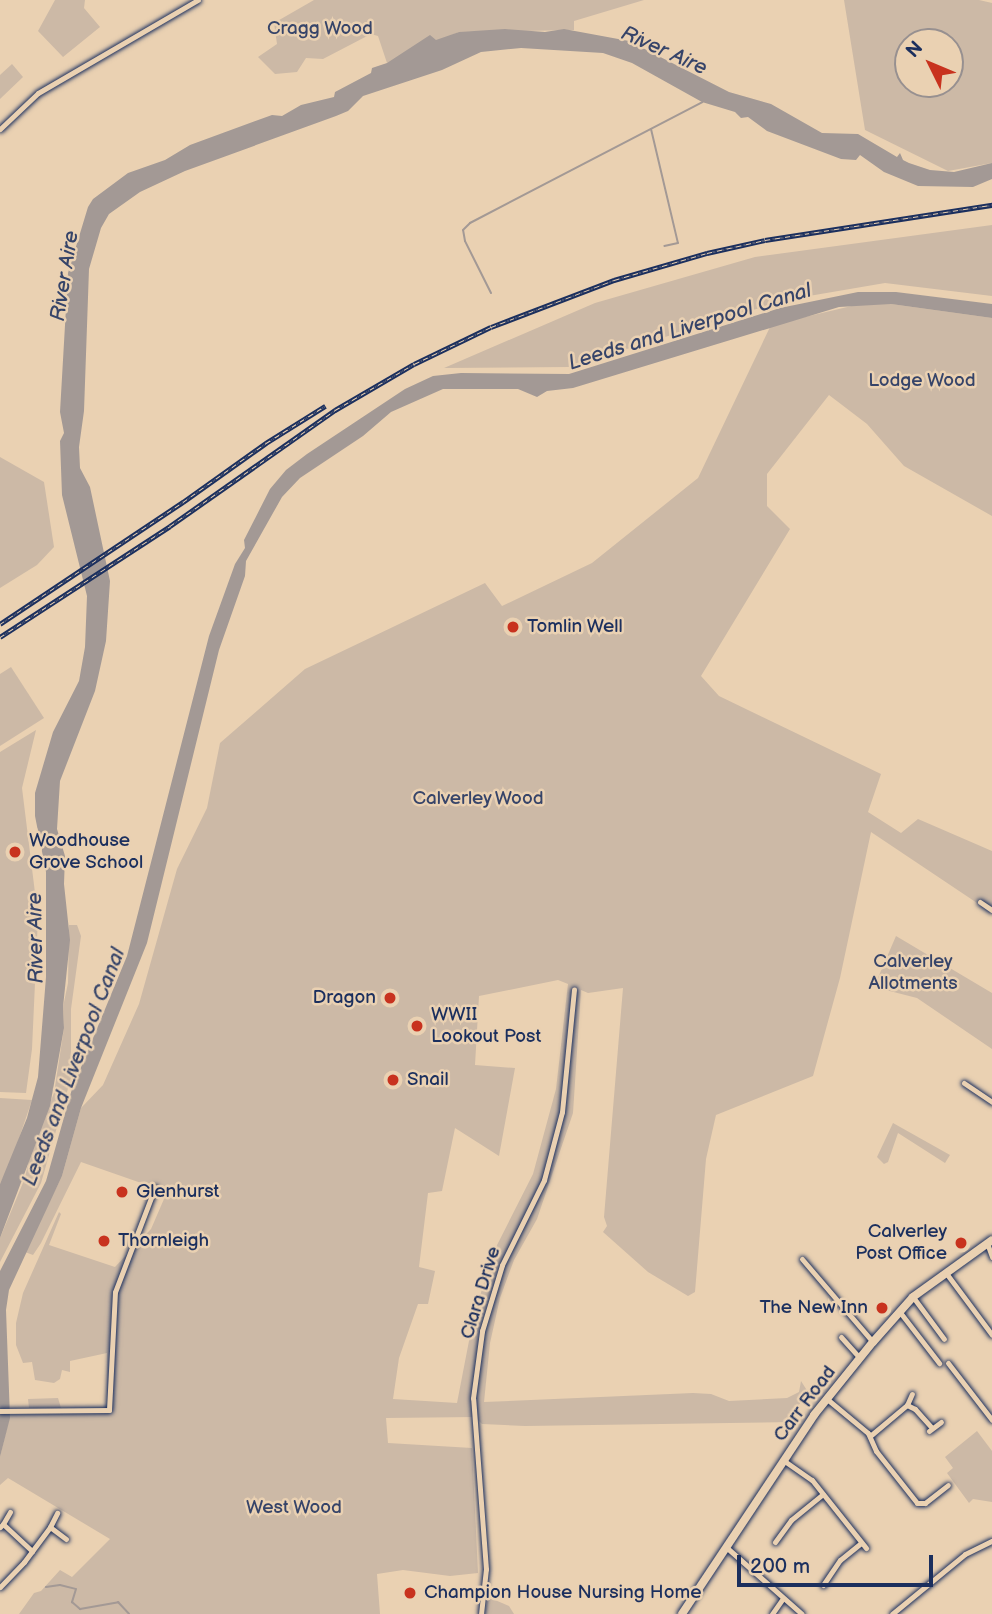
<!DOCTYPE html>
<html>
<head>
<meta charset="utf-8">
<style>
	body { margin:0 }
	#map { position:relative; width:992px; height:1614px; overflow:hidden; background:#ead1b2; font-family:"Balsamiq Sans",sans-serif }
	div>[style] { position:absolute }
	.green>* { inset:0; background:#ccb9a6 }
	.water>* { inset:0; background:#a39995 }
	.stream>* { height:2px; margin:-1px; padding:0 1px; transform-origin:1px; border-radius:1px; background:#a39995 }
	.roads { filter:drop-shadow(0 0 2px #1b2f5e) drop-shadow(0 0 2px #1b2f5e) }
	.street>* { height:5px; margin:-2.5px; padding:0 2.5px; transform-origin:2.5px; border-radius:2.5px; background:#ead1b2 }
	.primary>* { height:8px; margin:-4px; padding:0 4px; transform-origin:4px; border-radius:4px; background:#ead1b2 }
	.rail>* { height:4.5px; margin-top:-2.25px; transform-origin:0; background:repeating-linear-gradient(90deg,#ead1b2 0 5px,#1b2f5e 0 10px); box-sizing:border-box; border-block:2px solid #1b2f5e }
	.dots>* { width:19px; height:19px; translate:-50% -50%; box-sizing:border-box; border:4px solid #ead1b2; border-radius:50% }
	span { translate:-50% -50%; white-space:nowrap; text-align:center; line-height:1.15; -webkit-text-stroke:5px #ead1b2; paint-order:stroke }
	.park-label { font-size:19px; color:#364469 }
	.poi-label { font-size:19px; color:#1b2f5e }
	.left { translate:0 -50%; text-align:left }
	.right { translate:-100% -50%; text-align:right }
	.street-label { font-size:19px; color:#1b2f5e }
	.water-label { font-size:21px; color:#364469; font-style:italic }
	.north { position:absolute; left:894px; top:28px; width:70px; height:70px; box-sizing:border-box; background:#ead1b2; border:2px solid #979090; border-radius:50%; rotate:313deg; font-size:19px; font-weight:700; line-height:28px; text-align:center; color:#1b2f5e }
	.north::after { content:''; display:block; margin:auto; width:24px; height:32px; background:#c8321e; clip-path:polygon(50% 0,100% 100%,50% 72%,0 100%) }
	.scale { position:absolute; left:737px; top:1555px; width:196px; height:32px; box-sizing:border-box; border:4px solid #1b2f5e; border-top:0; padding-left:9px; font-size:21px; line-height:24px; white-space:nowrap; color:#1b2f5e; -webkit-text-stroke:5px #ead1b2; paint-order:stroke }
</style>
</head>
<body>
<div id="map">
	<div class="green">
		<i style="clip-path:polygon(55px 0,85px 0,84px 8px,100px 27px,63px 57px,38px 31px)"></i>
		<i style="clip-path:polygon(314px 0,644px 0,574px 21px,574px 30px,459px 32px,387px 63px,378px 36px,371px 34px,323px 59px,306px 58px,297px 72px,275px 74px,258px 57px,277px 44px,274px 23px)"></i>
		<i style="clip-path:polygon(evenodd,844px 0,979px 0,992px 3px,992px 163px,948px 171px,865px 130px,844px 0,908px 42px,950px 42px,950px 84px,908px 84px,908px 42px)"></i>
		<i style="clip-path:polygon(12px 64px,23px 77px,0 99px,0 75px)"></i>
		<i style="clip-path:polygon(992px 225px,992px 296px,885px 283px,803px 297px,745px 312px,569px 367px,444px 368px,595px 303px,755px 257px)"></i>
		<i style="clip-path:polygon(evenodd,860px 304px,891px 304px,992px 318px,992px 516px,904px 466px,867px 424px,829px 395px,767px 474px,767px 506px,790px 529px,701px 676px,719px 696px,881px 774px,868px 812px,901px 833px,918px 819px,992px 851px,992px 913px,871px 832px,840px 978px,813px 1076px,716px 1115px,706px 1159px,695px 1292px,688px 1296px,648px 1272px,603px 1232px,607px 1226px,604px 1217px,623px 988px,588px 993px,581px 990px,573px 1113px,537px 1219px,514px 1260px,500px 1298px,490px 1343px,484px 1402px,693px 1393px,711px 1394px,729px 1401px,787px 1398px,799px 1392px,801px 1381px,808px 1392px,791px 1416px,793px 1422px,525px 1426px,482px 1424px,475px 1417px,386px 1418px,388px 1443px,472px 1448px,478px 1573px,450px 1576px,403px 1570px,377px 1574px,380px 1614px,19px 1614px,34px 1593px,41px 1591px,60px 1570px,72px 1577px,110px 1539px,8px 1478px,0 1485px,0 1457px,10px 1415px,60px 1414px,61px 1409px,29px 1408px,28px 1399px,58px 1398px,61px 1408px,107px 1407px,107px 1353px,70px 1361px,70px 1372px,62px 1370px,60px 1379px,54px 1383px,35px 1380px,32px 1362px,23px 1363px,16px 1345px,16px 1323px,23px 1293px,59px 1212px,61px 1214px,49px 1245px,115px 1267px,151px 1229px,167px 1192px,81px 1162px,41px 1243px,33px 1255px,25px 1252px,62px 1176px,81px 1108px,103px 1085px,139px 1004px,177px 869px,207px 808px,220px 743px,305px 669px,485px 583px,502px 606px,592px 563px,698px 478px,771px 325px,860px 304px,558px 980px,568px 984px,556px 1089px,533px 1174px,494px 1251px,474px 1315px,457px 1403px,393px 1399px,399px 1358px,418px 1304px,428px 1304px,435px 1271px,419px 1267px,428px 1193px,442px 1191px,455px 1128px,499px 1156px,515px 1068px,475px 1065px,479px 996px,558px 980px)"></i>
		<i style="clip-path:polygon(0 457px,44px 482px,54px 547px,37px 565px,0 588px)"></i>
		<i style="clip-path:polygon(11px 667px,44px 718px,0 746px,0 674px)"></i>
		<i style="clip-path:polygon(36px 730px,22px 788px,38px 917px,32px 1049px,26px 1093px,0 1092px,0 752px)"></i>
		<i style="clip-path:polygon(69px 925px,77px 925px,81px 936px,71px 1009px,71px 1078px,41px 1183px,0 1262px,0 1238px,25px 1178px,30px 1154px,54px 1093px,64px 1028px,63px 1007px,68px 983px)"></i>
		<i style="clip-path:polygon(896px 936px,992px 993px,992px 1049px,917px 998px,874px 987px)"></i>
		<i style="clip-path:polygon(0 1098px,32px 1100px,12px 1159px,0 1184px)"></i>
		<i style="clip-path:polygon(893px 1123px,950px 1155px,945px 1163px,898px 1133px,888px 1162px,884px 1164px,877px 1157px)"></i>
		<i style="clip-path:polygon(977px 1431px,992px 1451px,992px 1502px,973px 1499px,969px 1503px,947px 1473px,953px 1468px,945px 1457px)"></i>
		<i style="clip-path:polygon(488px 1597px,509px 1606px,514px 1614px,485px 1614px)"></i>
	</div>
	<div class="water">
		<i style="clip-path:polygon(505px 29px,545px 32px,564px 29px,629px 41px,729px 92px,771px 104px,822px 133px,858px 134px,897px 157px,900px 153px,903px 160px,909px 163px,930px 170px,954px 172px,992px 163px,992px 179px,973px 187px,918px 186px,884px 172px,860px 155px,856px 160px,841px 159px,767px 131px,748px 117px,741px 118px,735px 112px,702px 102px,632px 63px,603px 53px,521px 48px,481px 52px,442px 70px,363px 96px,348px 111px,336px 116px,185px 171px,140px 192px,109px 214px,101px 228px,89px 269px,84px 411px,79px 447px,80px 468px,90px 487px,110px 581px,106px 641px,95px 691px,60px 781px,57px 829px,65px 856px,64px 884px,70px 940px,63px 1007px,64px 1028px,50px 1106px,0 1238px,0 1184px,27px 1118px,38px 1077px,46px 977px,46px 872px,35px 816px,35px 793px,53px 732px,79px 681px,85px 647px,87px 596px,62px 495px,60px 441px,64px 433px,60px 412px,68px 273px,88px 207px,93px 199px,128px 173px,165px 160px,190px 145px,272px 115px,282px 116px,301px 105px,334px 97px,335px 92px,371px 73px,372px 68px,387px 63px,430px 35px,436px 40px,459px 32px)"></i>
		<i style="clip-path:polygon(858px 292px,896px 292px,992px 304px,992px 318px,891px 304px,839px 307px,573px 388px,547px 391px,537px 397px,518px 389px,443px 389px,391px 412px,363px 436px,300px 478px,282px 497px,246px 561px,245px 576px,219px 650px,147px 943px,81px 1108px,62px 1176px,9px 1290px,6px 1310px,10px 1418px,0 1457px,0 1271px,46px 1181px,72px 1089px,127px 956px,209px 636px,235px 564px,245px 548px,244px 540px,270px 489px,286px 470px,307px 454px,405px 389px,433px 376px,461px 373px,569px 374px,780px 308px)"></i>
	</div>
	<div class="stream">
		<i style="left:651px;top:129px;width:117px;rotate:76.7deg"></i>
		<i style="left:678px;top:243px;width:14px;rotate:168deg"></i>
		<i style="left:491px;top:293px;width:58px;rotate:-116.6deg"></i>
		<i style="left:465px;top:241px;width:11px;rotate:-100deg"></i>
		<i style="left:463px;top:230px;width:10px;rotate:-45deg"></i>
		<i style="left:470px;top:223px;width:262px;rotate:-27.5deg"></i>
		<i style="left:46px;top:1587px;width:14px;rotate:-8deg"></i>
		<i style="left:60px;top:1585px;width:16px;rotate:14deg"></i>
		<i style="left:76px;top:1589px;width:14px;rotate:107deg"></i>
		<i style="left:72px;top:1602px;width:11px;rotate:41deg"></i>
		<i style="left:80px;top:1609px;width:39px;rotate:-10deg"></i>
		<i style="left:118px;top:1602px;width:16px;rotate:47deg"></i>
	</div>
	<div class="roads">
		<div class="street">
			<i style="left:0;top:129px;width:52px;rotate:-43.5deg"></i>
			<i style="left:38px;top:93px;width:185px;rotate:-30.2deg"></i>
			<i style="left:980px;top:902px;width:14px;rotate:34deg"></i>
			<i style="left:964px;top:1083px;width:34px;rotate:34deg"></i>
			<i style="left:987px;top:1243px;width:15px;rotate:70deg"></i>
			<i style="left:802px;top:1259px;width:109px;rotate:49.5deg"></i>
			<i style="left:946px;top:1273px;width:77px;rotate:53.4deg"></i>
			<i style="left:913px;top:1297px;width:52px;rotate:53.6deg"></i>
			<i style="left:899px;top:1311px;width:66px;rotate:52.4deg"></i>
			<i style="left:841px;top:1337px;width:28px;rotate:48deg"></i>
			<i style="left:948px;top:1363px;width:72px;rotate:52.3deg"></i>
			<i style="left:827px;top:1399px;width:53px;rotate:39.7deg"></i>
			<i style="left:868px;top:1433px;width:20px;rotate:66deg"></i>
			<i style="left:876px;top:1451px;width:66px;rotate:51.7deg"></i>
			<i style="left:917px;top:1503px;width:8px"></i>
			<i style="left:925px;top:1503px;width:29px;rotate:-38deg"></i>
			<i style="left:907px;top:1405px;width:12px;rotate:-66deg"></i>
			<i style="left:0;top:1411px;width:109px;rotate:-0.5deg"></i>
			<i style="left:109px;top:1410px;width:118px;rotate:-87.1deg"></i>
			<i style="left:115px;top:1292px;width:112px;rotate:-69.1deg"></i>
			<i style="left:929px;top:1431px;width:15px;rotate:-37deg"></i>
			<i style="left:870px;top:1436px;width:48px;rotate:-40deg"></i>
			<i style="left:907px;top:1405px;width:9px;rotate:27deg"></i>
			<i style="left:915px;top:1409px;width:25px;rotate:48deg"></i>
			<i style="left:783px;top:1460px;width:35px;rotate:35deg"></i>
			<i style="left:812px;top:1480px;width:87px;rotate:51.5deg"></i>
			<i style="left:3px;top:1524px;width:14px;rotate:-60deg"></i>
			<i style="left:0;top:1527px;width:4px;rotate:-45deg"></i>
			<i style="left:3px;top:1524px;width:40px;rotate:43deg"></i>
			<i style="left:50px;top:1527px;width:20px;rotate:37deg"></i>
			<i style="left:775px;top:1542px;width:27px;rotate:-54deg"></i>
			<i style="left:791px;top:1520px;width:41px;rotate:-39.1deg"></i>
			<i style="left:726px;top:1547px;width:101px;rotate:41.4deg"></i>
			<i style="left:823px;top:1585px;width:30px;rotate:-56deg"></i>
			<i style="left:840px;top:1560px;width:27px;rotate:-39deg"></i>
			<i style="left:0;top:1587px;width:35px;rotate:-46deg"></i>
			<i style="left:24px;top:1562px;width:44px;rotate:-53.4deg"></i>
			<i style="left:50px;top:1527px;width:16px;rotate:-63deg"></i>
			<i style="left:481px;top:1614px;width:45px;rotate:-83.7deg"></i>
			<i style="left:486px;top:1569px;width:171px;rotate:-94.3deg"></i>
			<i style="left:473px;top:1398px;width:68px;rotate:-82.3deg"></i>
			<i style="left:482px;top:1331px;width:69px;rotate:-73.1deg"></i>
			<i style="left:502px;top:1265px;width:95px;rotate:-63.7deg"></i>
			<i style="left:544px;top:1180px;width:70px;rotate:-75.2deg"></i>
			<i style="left:562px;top:1112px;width:123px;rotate:-84.4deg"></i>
			<i style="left:772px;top:1614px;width:19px;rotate:-55deg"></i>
			<i style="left:892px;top:1614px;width:94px;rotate:-39.4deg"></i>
			<i style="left:965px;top:1554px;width:30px;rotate:-26deg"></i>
		</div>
		<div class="primary">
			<i style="left:682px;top:1614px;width:239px;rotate:-56.4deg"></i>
			<i style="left:814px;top:1415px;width:94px;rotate:-51.1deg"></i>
			<i style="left:873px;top:1342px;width:60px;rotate:-48.4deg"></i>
			<i style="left:913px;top:1297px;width:97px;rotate:-35.8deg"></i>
		</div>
	</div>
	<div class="rail">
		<i style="left:0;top:624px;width:220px;rotate:-33.7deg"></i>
		<i style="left:183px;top:502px;width:102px;rotate:-35.4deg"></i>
		<i style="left:266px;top:443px;width:70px;rotate:-32.1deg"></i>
		<i style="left:0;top:637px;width:203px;rotate:-33.1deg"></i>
		<i style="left:170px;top:526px;width:202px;rotate:-35.1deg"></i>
		<i style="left:335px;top:410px;width:91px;rotate:-30.2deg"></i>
		<i style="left:414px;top:364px;width:85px;rotate:-25.7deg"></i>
		<i style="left:491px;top:327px;width:132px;rotate:-20.9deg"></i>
		<i style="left:614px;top:280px;width:97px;rotate:-16.2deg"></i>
		<i style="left:707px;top:253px;width:59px;rotate:-12.6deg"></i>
		<i style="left:765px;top:240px;width:230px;rotate:-8.8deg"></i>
	</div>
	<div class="dots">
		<i style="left:513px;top:627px;background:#c8321e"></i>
		<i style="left:15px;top:852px;background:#c8321e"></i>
		<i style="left:390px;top:998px;background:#c8321e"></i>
		<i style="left:417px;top:1026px;background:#c8321e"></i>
		<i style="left:393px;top:1080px;background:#c8321e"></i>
		<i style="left:122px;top:1192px;background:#c8321e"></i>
		<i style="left:104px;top:1241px;background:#c8321e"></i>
		<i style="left:961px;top:1243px;background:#c8321e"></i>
		<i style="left:882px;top:1308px;background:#c8321e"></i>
		<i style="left:410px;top:1593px;background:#c8321e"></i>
	</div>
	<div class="park-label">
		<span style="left:320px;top:29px">Cragg Wood</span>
		<span style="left:922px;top:381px">Lodge Wood</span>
		<span style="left:478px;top:799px">Calverley Wood</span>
		<span style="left:913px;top:973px">Calverley<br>Allotments</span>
		<span style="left:294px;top:1508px">West Wood</span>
	</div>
	<div class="poi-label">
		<span class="left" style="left:527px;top:627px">Tomlin Well</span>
		<span class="left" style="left:29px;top:852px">Woodhouse<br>Grove School</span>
		<span class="right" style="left:376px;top:998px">Dragon</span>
		<span class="left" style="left:431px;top:1026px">WWII<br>Lookout Post</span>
		<span class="left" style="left:407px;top:1080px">Snail</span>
		<span class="left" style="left:136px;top:1192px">Glenhurst</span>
		<span class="right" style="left:947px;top:1243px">Calverley<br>Post Office</span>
		<span class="left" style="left:118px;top:1241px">Thornleigh</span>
		<span class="right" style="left:868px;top:1308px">The New Inn</span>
		<span class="left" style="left:424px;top:1593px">Champion House Nursing Home</span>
	</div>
	<div class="street-label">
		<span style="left:481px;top:1293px;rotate:-73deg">Clara Drive</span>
		<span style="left:805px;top:1404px;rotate:-53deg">Carr Road</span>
	</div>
	<div class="water-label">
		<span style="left:664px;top:51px;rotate:24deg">River Aire</span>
		<span style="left:65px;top:276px;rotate:-81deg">River Aire</span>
		<span style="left:690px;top:327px;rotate:-17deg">Leeds and Liverpool Canal</span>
		<span style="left:36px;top:938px;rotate:-91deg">River Aire</span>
		<span style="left:74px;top:1067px;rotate:-69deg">Leeds and Liverpool Canal</span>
	</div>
	<div class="north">N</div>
	<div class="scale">200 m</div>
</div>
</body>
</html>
